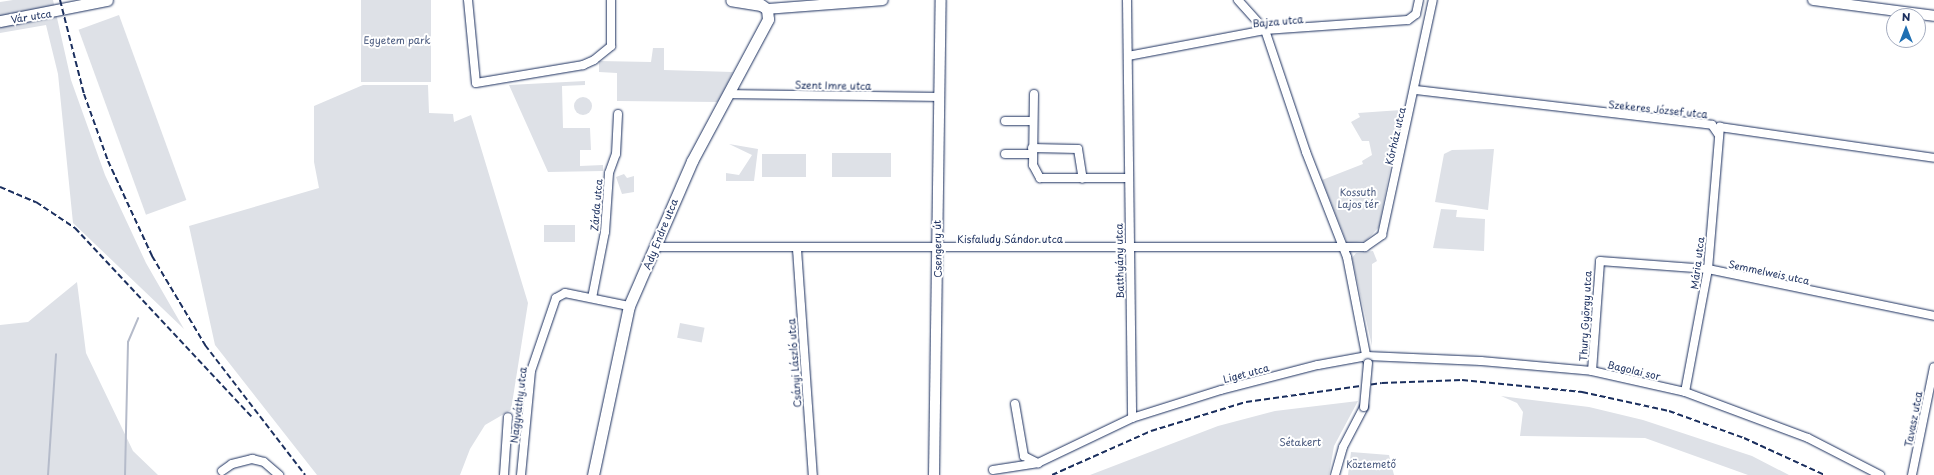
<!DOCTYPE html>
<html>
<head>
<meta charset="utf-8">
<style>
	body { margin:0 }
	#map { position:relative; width:1934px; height:475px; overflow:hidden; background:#fff; font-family:"Playpen Sans",sans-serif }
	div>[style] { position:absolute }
	.green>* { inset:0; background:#dee1e7; transform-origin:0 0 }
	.round { border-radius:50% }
	.stream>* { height:2px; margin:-1px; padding:0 1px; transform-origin:1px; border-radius:1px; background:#b5bbca }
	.roads { filter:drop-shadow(0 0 1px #1b2f5e) drop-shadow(0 0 1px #1b2f5e) }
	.minor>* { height:8px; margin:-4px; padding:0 4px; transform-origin:4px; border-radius:4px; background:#fff }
	.tertiary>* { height:10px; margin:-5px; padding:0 5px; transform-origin:5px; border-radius:5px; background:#fff }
	.secondary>* { height:11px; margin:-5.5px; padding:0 5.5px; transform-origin:5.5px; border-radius:5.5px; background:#fff }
	.rail>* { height:2px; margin-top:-1px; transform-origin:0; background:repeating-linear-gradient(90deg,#1b2f5e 0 6px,transparent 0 9px) }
	.bridges { filter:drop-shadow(0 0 1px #1b2f5e) drop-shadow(0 0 1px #1b2f5e) }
	.minor-bridge>* { height:8px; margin:-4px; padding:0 4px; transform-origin:4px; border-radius:4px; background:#fff }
	span { translate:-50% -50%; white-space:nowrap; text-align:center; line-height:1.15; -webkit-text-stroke:4px #fff; paint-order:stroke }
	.street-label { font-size:10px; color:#1b2f5e }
	.park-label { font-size:10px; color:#4c5c80 }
	.north { position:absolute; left:1886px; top:8px; width:40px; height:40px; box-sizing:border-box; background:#fff; border:1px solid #a4acbf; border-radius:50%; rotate:0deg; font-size:11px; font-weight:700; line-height:16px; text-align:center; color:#1b2f5e }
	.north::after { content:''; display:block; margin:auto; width:14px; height:18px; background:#1f6fb2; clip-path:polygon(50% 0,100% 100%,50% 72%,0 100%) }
</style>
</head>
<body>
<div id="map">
	<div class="green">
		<i style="clip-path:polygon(13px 0,53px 0,71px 80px,105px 175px,146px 263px,184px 329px,73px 223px,58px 74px,46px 25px,0 33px,0 2px)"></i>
		<i style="left:361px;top:0;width:70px;height:82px"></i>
		<i style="left:119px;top:15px;width:197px;height:43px;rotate:70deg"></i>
		<i style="clip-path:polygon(653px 48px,664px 48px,664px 70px,733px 72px,718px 102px,617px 101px,617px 73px,599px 72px,599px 61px,651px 62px)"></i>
		<i style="clip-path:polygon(585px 81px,585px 85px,562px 86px,563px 128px,590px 128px,591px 150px,580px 150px,580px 166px,603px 165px,603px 171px,548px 172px,509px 85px)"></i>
		<i style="clip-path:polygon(363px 85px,428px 85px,429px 113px,453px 114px,454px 122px,471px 115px,528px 303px,511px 410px,485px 425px,470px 449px,460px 475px,317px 475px,215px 345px,189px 226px,319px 188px,314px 162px,314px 106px)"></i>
		<i class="round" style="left:574px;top:97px;width:18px;height:18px"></i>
		<i style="clip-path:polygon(1401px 110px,1379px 227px,1366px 241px,1347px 243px,1322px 180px,1363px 164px,1362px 161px,1372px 155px,1369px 141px,1362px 141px,1351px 122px,1360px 117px,1358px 113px)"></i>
		<i style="clip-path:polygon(729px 144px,758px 149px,754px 181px,726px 181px,726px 173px,739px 175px,752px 155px)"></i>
		<i style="clip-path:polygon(1494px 149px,1488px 210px,1435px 202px,1444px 154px,1452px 150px)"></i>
		<i style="left:832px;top:153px;width:59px;height:24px"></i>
		<i style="left:762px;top:154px;width:44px;height:23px"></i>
		<i style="clip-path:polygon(624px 174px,627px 178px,634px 176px,634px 192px,622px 194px,616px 177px)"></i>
		<i style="clip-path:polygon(1441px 209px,1457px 210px,1456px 217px,1485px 219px,1484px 251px,1433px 248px)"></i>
		<i style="left:544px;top:225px;width:31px;height:17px"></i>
		<i style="clip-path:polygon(1373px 251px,1377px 261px,1372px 264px,1372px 346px,1352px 258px,1356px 253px)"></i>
		<i style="clip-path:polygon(77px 282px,86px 353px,133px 451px,158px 475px,0 475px,0 325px,28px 322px)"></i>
		<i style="left:680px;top:323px;width:25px;height:15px;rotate:11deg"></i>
		<i style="clip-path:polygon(1501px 396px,1589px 407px,1643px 420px,1752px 456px,1789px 475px,1748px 475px,1645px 438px,1520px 436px,1523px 412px,1517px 403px)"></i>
		<i style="clip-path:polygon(1358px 401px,1334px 446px,1329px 475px,1090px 475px,1218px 426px,1275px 411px)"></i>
		<i style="clip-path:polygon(1351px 452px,1389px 455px,1394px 475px,1348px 475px)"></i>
	</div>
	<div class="stream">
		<i style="left:48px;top:475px;width:121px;rotate:-86.2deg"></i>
		<i style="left:125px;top:475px;width:133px;rotate:-88.7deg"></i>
		<i style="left:128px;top:342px;width:26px;rotate:-67deg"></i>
	</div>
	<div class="roads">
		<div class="minor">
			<i style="left:468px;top:0;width:83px;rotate:84.5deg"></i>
			<i style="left:476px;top:83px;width:109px;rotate:-9.5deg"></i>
			<i style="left:583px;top:65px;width:12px;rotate:-24deg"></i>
			<i style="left:594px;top:60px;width:22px;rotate:-39deg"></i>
			<i style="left:611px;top:46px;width:46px;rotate:-90deg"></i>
			<i style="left:1127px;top:0;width:418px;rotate:89.3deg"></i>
			<i style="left:1238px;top:0;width:40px;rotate:48deg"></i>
			<i style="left:1265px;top:30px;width:129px;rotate:71.4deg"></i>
			<i style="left:1306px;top:152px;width:113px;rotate:68.7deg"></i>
			<i style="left:1347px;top:257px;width:105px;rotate:79deg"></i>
			<i style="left:1128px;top:56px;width:139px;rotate:-10.7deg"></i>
			<i style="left:1265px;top:30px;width:143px;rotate:-4deg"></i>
			<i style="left:1408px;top:20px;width:10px;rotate:-37deg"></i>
			<i style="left:1416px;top:14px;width:14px;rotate:-78deg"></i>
			<i style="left:1416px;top:90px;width:298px;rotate:6.7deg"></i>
			<i style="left:1712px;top:125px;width:11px;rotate:56deg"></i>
			<i style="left:728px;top:94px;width:210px;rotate:0.8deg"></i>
			<i style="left:1034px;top:94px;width:71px;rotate:90.8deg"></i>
			<i style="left:1033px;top:165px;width:15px;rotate:62deg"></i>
			<i style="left:1040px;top:178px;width:88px"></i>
			<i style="left:1005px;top:121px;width:28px"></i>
			<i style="left:1032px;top:148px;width:46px;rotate:1.2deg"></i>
			<i style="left:1078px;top:149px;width:30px;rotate:81deg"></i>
			<i style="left:1005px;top:154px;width:27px"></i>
			<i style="left:654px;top:247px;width:711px"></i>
			<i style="left:1365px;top:247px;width:21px;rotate:-35deg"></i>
			<i style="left:1382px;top:235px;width:240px;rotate:-77.8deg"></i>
			<i style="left:797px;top:249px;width:227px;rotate:86deg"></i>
			<i style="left:592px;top:298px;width:67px;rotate:-78.9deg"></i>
			<i style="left:605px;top:232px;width:59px;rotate:-86.1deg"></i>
			<i style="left:609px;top:173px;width:20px;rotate:-70deg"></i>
			<i style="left:616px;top:154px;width:40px;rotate:-87.1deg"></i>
			<i style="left:1592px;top:371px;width:110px;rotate:-85.8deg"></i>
			<i style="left:1600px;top:261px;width:108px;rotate:4.2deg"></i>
			<i style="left:1708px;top:269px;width:231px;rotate:11.7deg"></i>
			<i style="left:1685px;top:392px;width:125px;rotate:-79.4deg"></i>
			<i style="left:1708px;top:269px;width:143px;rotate:-85.2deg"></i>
			<i style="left:1720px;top:127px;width:216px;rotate:8.2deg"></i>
			<i style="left:1015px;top:404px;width:53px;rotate:80.2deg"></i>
			<i style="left:1024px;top:456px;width:16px;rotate:27deg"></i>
			<i style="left:1038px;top:463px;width:104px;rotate:-25.6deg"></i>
			<i style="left:1132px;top:418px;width:93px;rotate:-17.5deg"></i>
			<i style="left:1221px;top:390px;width:100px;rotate:-14.5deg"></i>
			<i style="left:1318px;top:365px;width:50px;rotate:-10.4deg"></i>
			<i style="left:1367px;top:356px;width:114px;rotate:2.5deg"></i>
			<i style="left:1481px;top:361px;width:111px;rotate:5.1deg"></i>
			<i style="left:1592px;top:371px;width:95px;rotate:12.7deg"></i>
			<i style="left:1685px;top:392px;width:131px;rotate:20.5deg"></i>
			<i style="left:1808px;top:438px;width:81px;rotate:27.2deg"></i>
			<i style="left:993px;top:470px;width:46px;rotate:-8.8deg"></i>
			<i style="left:222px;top:471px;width:12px;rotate:-35deg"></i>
			<i style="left:232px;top:464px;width:21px;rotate:-14deg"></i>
			<i style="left:252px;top:459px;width:12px;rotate:14deg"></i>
			<i style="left:264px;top:462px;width:20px;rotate:41deg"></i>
			<i style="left:504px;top:475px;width:58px;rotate:-86.1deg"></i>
			<i style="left:521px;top:475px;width:104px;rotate:-84.5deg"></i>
			<i style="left:531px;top:371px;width:77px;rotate:-71.1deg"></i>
			<i style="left:556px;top:298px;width:10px;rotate:-29deg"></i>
			<i style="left:565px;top:293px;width:65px;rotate:11.5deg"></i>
			<i style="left:1335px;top:475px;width:29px;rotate:-74deg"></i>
			<i style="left:1343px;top:447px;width:45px;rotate:-62.3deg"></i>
			<i style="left:1912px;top:475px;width:110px;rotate:-78.5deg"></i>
		</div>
		<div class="tertiary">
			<i style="left:1813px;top:0;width:122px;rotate:7.5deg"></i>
			<i style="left:767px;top:9px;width:116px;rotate:-4.4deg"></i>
			<i style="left:934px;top:475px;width:475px;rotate:-89.2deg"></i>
		</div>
		<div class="secondary">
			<i style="left:0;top:21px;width:109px;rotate:-11.1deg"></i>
			<i style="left:593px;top:475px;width:173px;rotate:-78deg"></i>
			<i style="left:629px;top:306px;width:158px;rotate:-66.5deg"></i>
			<i style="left:692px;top:161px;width:161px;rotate:-61.8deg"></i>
			<i style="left:768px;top:19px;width:10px;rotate:-96deg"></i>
			<i style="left:767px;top:9px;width:7px;rotate:-146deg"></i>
			<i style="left:761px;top:5px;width:30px;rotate:-171deg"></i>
		</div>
	</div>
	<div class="rail">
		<i style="left:60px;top:0;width:97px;rotate:75.7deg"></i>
		<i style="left:84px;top:94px;width:71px;rotate:70.3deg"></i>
		<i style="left:108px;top:161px;width:105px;rotate:65.1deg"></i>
		<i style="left:152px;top:256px;width:104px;rotate:59.2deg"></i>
		<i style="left:205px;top:345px;width:164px;rotate:52.4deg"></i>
		<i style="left:0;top:187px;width:39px;rotate:23deg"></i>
		<i style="left:36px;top:202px;width:47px;rotate:33.7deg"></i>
		<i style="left:75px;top:228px;width:259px;rotate:46.9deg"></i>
		<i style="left:1052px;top:475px;width:108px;rotate:-24deg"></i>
		<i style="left:1151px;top:431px;width:99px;rotate:-17deg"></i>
		<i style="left:1246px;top:402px;width:137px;rotate:-8deg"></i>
		<i style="left:1382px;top:383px;width:80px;rotate:-2.1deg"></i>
		<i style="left:1462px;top:380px;width:121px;rotate:5.7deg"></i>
		<i style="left:1582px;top:392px;width:89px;rotate:12.3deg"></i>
		<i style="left:1669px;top:411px;width:80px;rotate:19.8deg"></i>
		<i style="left:1744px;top:438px;width:89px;rotate:24.6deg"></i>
	</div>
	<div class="bridges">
		<div class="minor-bridge">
			<i style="left:1364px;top:407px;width:44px;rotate:-84.8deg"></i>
		</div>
	</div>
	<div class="street-label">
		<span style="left:31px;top:16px;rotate:-9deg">Vár utca</span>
		<span style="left:1278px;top:21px;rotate:-5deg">Bajza utca</span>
		<span style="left:833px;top:85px;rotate:1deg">Szent Imre utca</span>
		<span style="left:1658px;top:109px;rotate:6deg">Szekeres József utca</span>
		<span style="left:1395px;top:136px;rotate:-77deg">Kórház utca</span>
		<span style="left:596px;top:205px;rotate:-85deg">Zárda utca</span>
		<span style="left:660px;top:234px;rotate:-68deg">Ady Endre utca</span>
		<span style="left:1010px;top:239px">Kisfaludy Sándor utca</span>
		<span style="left:937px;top:249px;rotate:-91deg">Csengery út</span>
		<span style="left:1119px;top:261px;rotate:-91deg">Batthyány utca</span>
		<span style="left:1697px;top:263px;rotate:-83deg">Mária utca</span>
		<span style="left:1769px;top:272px;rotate:12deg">Semmelweis utca</span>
		<span style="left:1585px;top:316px;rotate:-87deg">Thury György utca</span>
		<span style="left:794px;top:363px;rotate:-94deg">Csányi László utca</span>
		<span style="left:1634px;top:370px;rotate:13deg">Bagolai sor</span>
		<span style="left:1246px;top:373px;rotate:-15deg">Liget utca</span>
		<span style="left:518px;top:405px;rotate:-83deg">Nagyváthy utca</span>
		<span style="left:1913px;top:419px;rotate:-79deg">Tavasz utca</span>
	</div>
	<div class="park-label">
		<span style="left:397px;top:40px">Egyetem park</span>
		<span style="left:1358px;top:197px">Kossuth<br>Lajos tér</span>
		<span style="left:1300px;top:442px">Sétakert</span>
		<span style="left:1371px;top:464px">Köztemető</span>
	</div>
	<div class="north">N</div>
</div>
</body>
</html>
